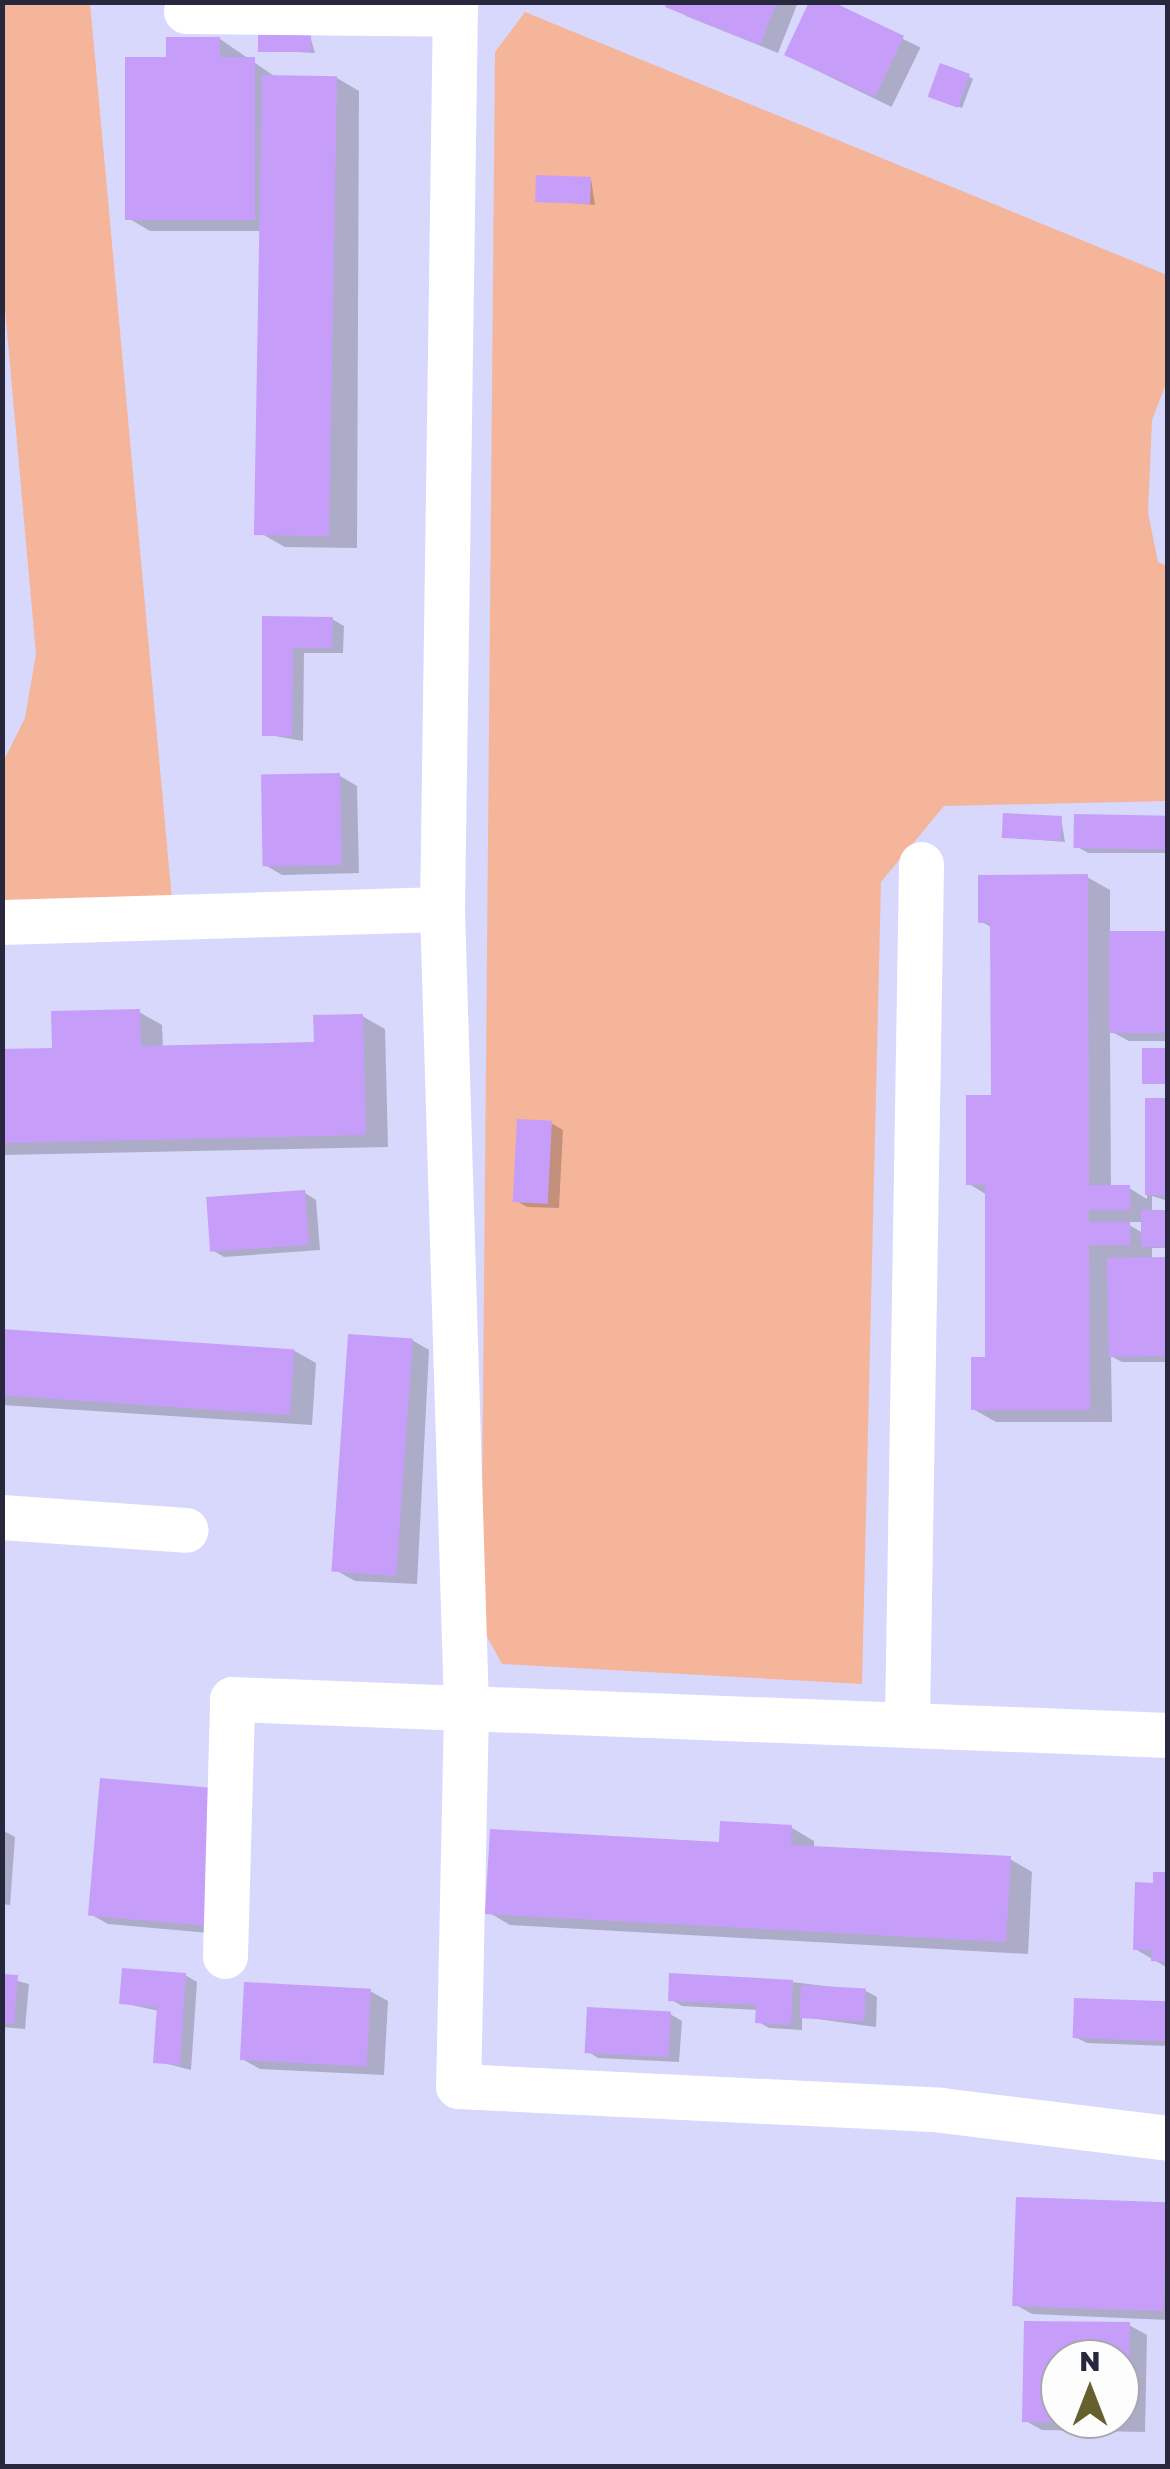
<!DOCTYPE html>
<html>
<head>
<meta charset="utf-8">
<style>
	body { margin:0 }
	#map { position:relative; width:1170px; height:2469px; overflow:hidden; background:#d7d8fb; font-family:"Golos Text",sans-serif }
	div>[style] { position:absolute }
	.green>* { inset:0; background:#f4b59b }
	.shadow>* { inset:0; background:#0003; transform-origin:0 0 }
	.building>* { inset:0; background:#c69ef9; transform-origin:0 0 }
	.minor>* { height:45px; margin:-22.5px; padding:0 22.5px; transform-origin:22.5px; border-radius:22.5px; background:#fff }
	span { translate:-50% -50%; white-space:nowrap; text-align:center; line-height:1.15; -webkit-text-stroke:8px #fdfdfd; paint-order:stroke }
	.frame { position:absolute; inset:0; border:5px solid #27273d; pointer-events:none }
	.north { position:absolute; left:1040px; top:2339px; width:100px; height:100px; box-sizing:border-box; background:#fdfdfd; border:2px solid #a7a7b0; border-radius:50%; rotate:0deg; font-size:28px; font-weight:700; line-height:40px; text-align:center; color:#27273d }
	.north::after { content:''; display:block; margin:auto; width:35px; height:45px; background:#65602d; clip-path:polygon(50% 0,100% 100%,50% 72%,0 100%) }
</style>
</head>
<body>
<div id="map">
	<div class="green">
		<i style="clip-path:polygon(3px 3px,90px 3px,172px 900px,3px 903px,2px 764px,25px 718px,36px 654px,3px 287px)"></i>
		<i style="clip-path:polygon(525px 12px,1167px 275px,1167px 381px,1152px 420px,1148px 513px,1158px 562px,1167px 566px,1168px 801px,944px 806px,881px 882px,862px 1684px,502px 1664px,481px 1626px,495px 52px)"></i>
	</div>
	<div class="shadow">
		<i style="clip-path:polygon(670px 2px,798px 2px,778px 53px,686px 16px)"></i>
		<i style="left:827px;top:2px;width:104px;height:66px;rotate:26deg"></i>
		<i style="clip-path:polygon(310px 36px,315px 53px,261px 50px)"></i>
		<i style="clip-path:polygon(220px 39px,277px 78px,337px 78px,359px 91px,357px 548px,285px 547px,262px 534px,264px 231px,150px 231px,128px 218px,168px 60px)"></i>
		<i style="clip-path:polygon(968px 76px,973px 79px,962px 108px,935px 98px)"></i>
		<i style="clip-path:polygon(591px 179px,595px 205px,537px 200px)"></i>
		<i style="clip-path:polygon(265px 619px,332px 619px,344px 626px,343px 653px,304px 653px,303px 741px,264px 734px)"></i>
		<i style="clip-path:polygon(340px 776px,357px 786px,359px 873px,282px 875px,265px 865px)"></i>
		<i style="clip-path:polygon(1061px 818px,1065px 842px,1004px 837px)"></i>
		<i style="clip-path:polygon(1168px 818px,1168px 853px,1088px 853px,1076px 846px)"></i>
		<i style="clip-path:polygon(evenodd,1087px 877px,1110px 890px,1110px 933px,1168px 933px,1168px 1041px,1129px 1041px,1110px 1031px,1111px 1188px,1129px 1188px,1147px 1199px,1147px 1101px,1168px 1101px,1168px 1201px,1152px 1196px,1152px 1213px,1168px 1213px,1168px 1248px,1152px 1248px,1152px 1260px,1168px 1260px,1168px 1362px,1122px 1362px,1111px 1356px,1112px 1422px,996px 1422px,973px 1409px,988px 1359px,987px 1195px,969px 1184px,993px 1098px,993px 928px,980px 921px,1087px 877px,1124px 1222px,1143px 1222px,1143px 1233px,1124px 1222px)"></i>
		<i style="clip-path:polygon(139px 1012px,162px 1025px,163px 1048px,317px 1045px,362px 1016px,385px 1029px,388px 1147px,2px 1155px,2px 1052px,54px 1051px)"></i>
		<i style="clip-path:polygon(551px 1123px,563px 1130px,559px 1208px,527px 1207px,515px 1200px)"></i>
		<i style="clip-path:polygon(305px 1193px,316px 1200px,320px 1250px,224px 1257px,212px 1250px)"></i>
		<i style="clip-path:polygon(2px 1331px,293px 1350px,316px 1363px,312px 1425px,2px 1405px)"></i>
		<i style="clip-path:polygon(412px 1340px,429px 1350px,417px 1584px,355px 1581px,337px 1571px)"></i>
		<i style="clip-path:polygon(234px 1801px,221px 1934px,108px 1924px,90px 1914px)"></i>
		<i style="clip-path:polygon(792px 1828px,814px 1841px,814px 1848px,1010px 1859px,1032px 1872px,1028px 1954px,510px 1925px,488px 1912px)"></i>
		<i style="clip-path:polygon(2px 1830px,15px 1837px,10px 1905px,2px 1904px)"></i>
		<i style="clip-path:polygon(1168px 1875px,1168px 1968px,1135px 1949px)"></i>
		<i style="clip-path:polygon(185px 1975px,197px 1982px,191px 2070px,156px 2061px,159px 2011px,122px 2003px)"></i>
		<i style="clip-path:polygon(2px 1977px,29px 1984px,25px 2029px,2px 2027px)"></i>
		<i style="clip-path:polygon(792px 1982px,866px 1991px,877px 1997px,876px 2027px,802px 2017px,802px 2030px,769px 2028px,757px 2021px,758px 2010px,682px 2006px,670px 1999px)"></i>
		<i style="clip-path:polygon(370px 1991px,388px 2001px,384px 2075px,260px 2069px,242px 2059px)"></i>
		<i style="clip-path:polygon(1168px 2004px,1168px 2046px,1087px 2043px,1075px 2037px)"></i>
		<i style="clip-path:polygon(670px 2014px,682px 2021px,679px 2062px,598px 2058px,587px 2051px)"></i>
		<i style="clip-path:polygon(1166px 2206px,1168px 2320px,1032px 2314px,1014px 2304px)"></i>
		<i style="clip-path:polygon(evenodd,1026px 2323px,1129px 2325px,1147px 2335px,1145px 2432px,1042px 2430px,1024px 2420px,1026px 2323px,1060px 2359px,1120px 2359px,1120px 2419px,1060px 2419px,1060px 2359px)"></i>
	</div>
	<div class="building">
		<i style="clip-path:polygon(667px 2px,777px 2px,760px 45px,665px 7px)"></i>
		<i style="clip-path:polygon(809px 2px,833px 2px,904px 36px,875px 97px,784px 55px)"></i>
		<i style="left:258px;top:34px;width:53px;height:18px"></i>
		<i style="clip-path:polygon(166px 37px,220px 37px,220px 57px,255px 57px,255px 220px,125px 220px,125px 57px,166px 57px)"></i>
		<i style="left:940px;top:63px;width:32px;height:36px;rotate:20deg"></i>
		<i style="left:262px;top:75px;width:75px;height:460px;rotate:1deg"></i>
		<i style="left:536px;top:175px;width:55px;height:27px;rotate:2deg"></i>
		<i style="clip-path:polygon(262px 616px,333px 617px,332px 648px,293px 648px,292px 736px,262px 736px)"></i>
		<i style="left:340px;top:773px;width:92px;height:79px;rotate:89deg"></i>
		<i style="left:1003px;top:813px;width:59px;height:25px;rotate:3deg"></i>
		<i style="left:1074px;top:814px;width:94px;height:34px;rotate:1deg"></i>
		<i style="clip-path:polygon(1088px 874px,1089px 1185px,1130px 1185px,1130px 1210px,1089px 1210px,1089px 1222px,1130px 1222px,1130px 1245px,1089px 1245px,1090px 1410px,971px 1410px,971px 1357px,985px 1357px,985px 1185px,966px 1185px,966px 1095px,991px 1095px,990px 923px,978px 923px,978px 875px)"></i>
		<i style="left:1109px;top:931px;width:59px;height:102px"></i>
		<i style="clip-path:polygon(140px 1009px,141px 1046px,314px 1042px,313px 1015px,363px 1014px,366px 1135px,2px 1143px,2px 1049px,52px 1048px,51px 1011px)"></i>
		<i style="left:1142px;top:1048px;width:26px;height:36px"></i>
		<i style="left:1145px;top:1098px;width:23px;height:97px"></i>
		<i style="left:517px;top:1119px;width:35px;height:83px;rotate:3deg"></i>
		<i style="left:305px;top:1190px;width:55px;height:99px;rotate:86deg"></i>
		<i style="left:1141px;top:1210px;width:27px;height:37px"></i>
		<i style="left:1167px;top:1257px;width:99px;height:60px;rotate:89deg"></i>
		<i style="left:2px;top:1329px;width:293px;height:66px;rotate:4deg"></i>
		<i style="left:348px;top:1334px;width:65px;height:238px;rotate:4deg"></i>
		<i style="left:100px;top:1778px;width:117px;height:138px;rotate:5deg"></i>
		<i style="clip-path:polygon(720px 1821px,792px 1825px,791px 1845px,1011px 1856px,1006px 1942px,485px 1914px,490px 1829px,719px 1842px)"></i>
		<i style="clip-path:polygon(1153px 1872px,1168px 1872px,1168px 1962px,1151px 1961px,1151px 1950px,1133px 1950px,1135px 1882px,1153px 1883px)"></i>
		<i style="clip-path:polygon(122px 1968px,186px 1973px,180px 2065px,153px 2063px,157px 2007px,119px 2004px)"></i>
		<i style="clip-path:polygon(669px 1973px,793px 1980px,791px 2025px,755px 2023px,756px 2005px,668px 2001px)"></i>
		<i style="clip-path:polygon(2px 1974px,18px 1975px,14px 2024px,2px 2023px)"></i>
		<i style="left:244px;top:1982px;width:127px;height:78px;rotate:3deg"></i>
		<i style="left:801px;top:1985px;width:65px;height:33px;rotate:3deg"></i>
		<i style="left:1074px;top:1998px;width:94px;height:40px;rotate:2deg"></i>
		<i style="left:587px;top:2007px;width:84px;height:46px;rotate:3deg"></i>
		<i style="left:1016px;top:2197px;width:151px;height:109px;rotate:2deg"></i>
		<i style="clip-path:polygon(1024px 2321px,1130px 2322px,1128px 2423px,1067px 2422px,1120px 2419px,1120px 2359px,1060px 2359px,1060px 2422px,1022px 2422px)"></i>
	</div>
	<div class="minor">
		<i style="left:455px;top:2px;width:907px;rotate:90.82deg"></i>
		<i style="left:442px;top:909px;width:801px;rotate:88.28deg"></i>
		<i style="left:466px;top:1710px;width:376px;rotate:91.2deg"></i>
		<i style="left:458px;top:2086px;width:484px;rotate:2.8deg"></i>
		<i style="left:941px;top:2110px;width:229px;rotate:7deg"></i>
		<i style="left:186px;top:11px;width:269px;rotate:0.6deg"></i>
		<i style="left:2px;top:922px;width:440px;rotate:-1.7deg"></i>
		<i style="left:2px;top:1517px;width:184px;rotate:4deg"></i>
		<i style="left:907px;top:1720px;width:856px;rotate:-89.06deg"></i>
		<i style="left:225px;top:1956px;width:257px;rotate:-88.4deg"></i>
		<i style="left:232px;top:1699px;width:937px;rotate:2.2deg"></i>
	</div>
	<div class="frame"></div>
	<div class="north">N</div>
</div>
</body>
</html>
